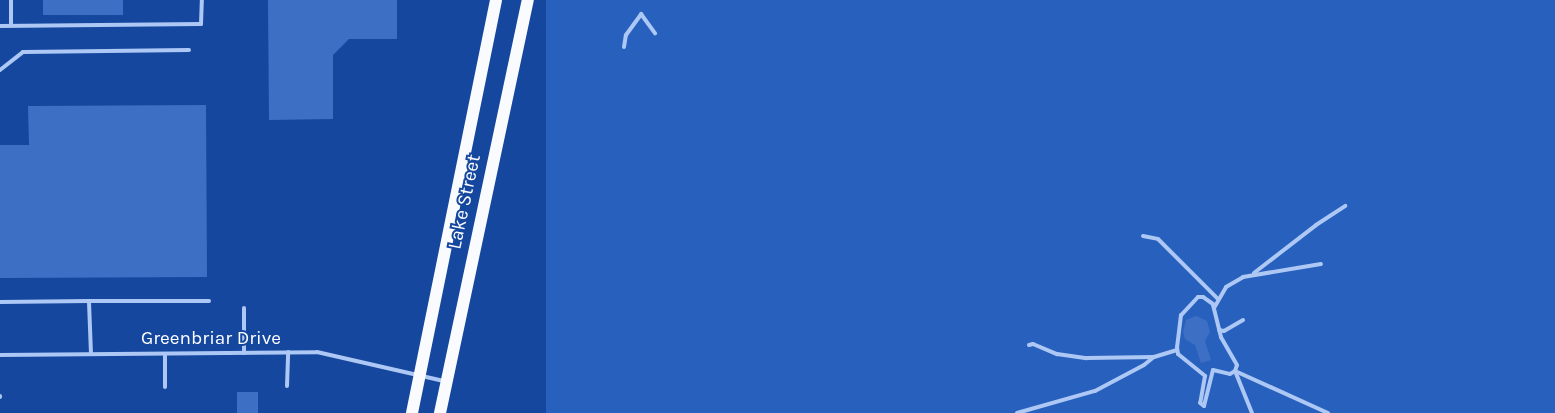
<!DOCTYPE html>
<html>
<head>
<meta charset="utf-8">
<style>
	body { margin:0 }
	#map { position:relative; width:1555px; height:413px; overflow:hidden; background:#15479f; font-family:Karla,sans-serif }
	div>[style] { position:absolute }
	.green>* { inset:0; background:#2860bd; transform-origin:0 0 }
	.building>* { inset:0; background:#3d70c5; transform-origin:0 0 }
	.lane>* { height:4px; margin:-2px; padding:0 2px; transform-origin:2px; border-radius:2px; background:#adc8f4 }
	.primary>* { height:12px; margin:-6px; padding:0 6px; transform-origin:6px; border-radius:6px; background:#fafbff }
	span { translate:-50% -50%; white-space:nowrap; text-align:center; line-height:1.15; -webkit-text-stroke:4px #15479f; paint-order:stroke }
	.street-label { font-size:19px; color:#fff }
</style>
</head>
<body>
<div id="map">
	<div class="green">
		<i style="left:546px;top:0;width:1009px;height:423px"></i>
	</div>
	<div class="building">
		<i style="left:43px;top:0;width:80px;height:15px"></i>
		<i style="clip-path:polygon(268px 0,397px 0,397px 39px,349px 39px,333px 55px,333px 119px,269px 120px)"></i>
		<i style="clip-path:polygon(206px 105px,207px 277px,0 278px,0 145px,29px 145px,28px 106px)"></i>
		<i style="clip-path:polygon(1196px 316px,1207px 321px,1210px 332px,1205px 341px,1211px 360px,1201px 363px,1195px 345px,1185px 339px,1183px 332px,1186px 320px)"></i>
		<i style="left:237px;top:392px;width:21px;height:21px"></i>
	</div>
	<div class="lane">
		<i style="left:11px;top:0;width:25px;rotate:90deg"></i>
		<i style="left:0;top:26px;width:201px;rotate:-0.6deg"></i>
		<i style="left:201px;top:24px;width:24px;rotate:-88deg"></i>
		<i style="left:624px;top:47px;width:12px;rotate:-81deg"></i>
		<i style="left:626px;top:35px;width:26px;rotate:-54deg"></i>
		<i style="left:641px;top:14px;width:24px;rotate:54deg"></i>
		<i style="left:0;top:70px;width:29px;rotate:-38deg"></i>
		<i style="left:23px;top:52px;width:166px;rotate:-0.7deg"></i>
		<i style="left:1143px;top:236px;width:15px;rotate:11deg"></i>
		<i style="left:1158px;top:239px;width:85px;rotate:45deg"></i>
		<i style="left:1254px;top:273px;width:78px;rotate:-37.7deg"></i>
		<i style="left:1316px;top:225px;width:35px;rotate:-33deg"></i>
		<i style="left:0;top:302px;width:89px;rotate:-0.6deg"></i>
		<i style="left:244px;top:308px;width:45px;rotate:90deg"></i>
		<i style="left:1214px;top:308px;width:24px;rotate:-60deg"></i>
		<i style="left:1226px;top:287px;width:20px;rotate:-30deg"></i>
		<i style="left:1243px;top:277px;width:79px;rotate:-9.5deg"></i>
		<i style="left:1219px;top:330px;width:5px;rotate:11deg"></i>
		<i style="left:1224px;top:331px;width:22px;rotate:-30deg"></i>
		<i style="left:1029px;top:345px;width:4px;rotate:-14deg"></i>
		<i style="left:1033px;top:344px;width:26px;rotate:23deg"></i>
		<i style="left:1057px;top:354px;width:30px;rotate:8deg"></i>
		<i style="left:1087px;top:358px;width:67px;rotate:-0.9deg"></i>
		<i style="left:1154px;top:357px;width:24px;rotate:-17deg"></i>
		<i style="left:91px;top:354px;width:53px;rotate:-92.2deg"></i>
		<i style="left:89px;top:301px;width:120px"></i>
		<i style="left:165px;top:354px;width:33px;rotate:90deg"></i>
		<i style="left:0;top:355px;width:317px;rotate:-0.5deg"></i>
		<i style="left:317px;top:352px;width:130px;rotate:12.9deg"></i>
		<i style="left:287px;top:386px;width:34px;rotate:-88deg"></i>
		<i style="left:0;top:396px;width:1px;rotate:90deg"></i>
		<i style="left:1017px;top:413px;width:81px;rotate:-15.8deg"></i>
		<i style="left:1095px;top:391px;width:55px;rotate:-28deg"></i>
		<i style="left:1144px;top:365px;width:13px;rotate:-39deg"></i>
		<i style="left:1252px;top:413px;width:45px;rotate:-112deg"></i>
		<i style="left:1235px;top:371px;width:6px;rotate:-72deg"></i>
		<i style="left:1237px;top:365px;width:32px;rotate:-120deg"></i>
		<i style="left:1221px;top:337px;width:34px;rotate:-104deg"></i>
		<i style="left:1213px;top:304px;width:12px;rotate:-145deg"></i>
		<i style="left:1203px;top:297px;width:5px;rotate:180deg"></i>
		<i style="left:1198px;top:297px;width:25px;rotate:133deg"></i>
		<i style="left:1181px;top:315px;width:32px;rotate:97deg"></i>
		<i style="left:1177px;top:347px;width:7px;rotate:82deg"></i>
		<i style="left:1178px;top:354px;width:35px;rotate:39deg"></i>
		<i style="left:1205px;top:376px;width:27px;rotate:100deg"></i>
		<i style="left:1200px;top:403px;width:5px;rotate:37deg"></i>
		<i style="left:1204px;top:406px;width:37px;rotate:-76deg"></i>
		<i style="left:1213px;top:370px;width:17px;rotate:13deg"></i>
		<i style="left:1230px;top:374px;width:6px;rotate:-31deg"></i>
		<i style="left:1235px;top:371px;width:102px;rotate:24.3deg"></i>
	</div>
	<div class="primary">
		<i style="left:412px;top:413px;width:421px;rotate:-78.5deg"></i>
		<i style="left:440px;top:413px;width:422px;rotate:-78deg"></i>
	</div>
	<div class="street-label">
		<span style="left:465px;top:202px;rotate:-78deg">Lake Street</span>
		<span style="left:211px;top:339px">Greenbriar Drive</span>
	</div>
</div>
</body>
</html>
